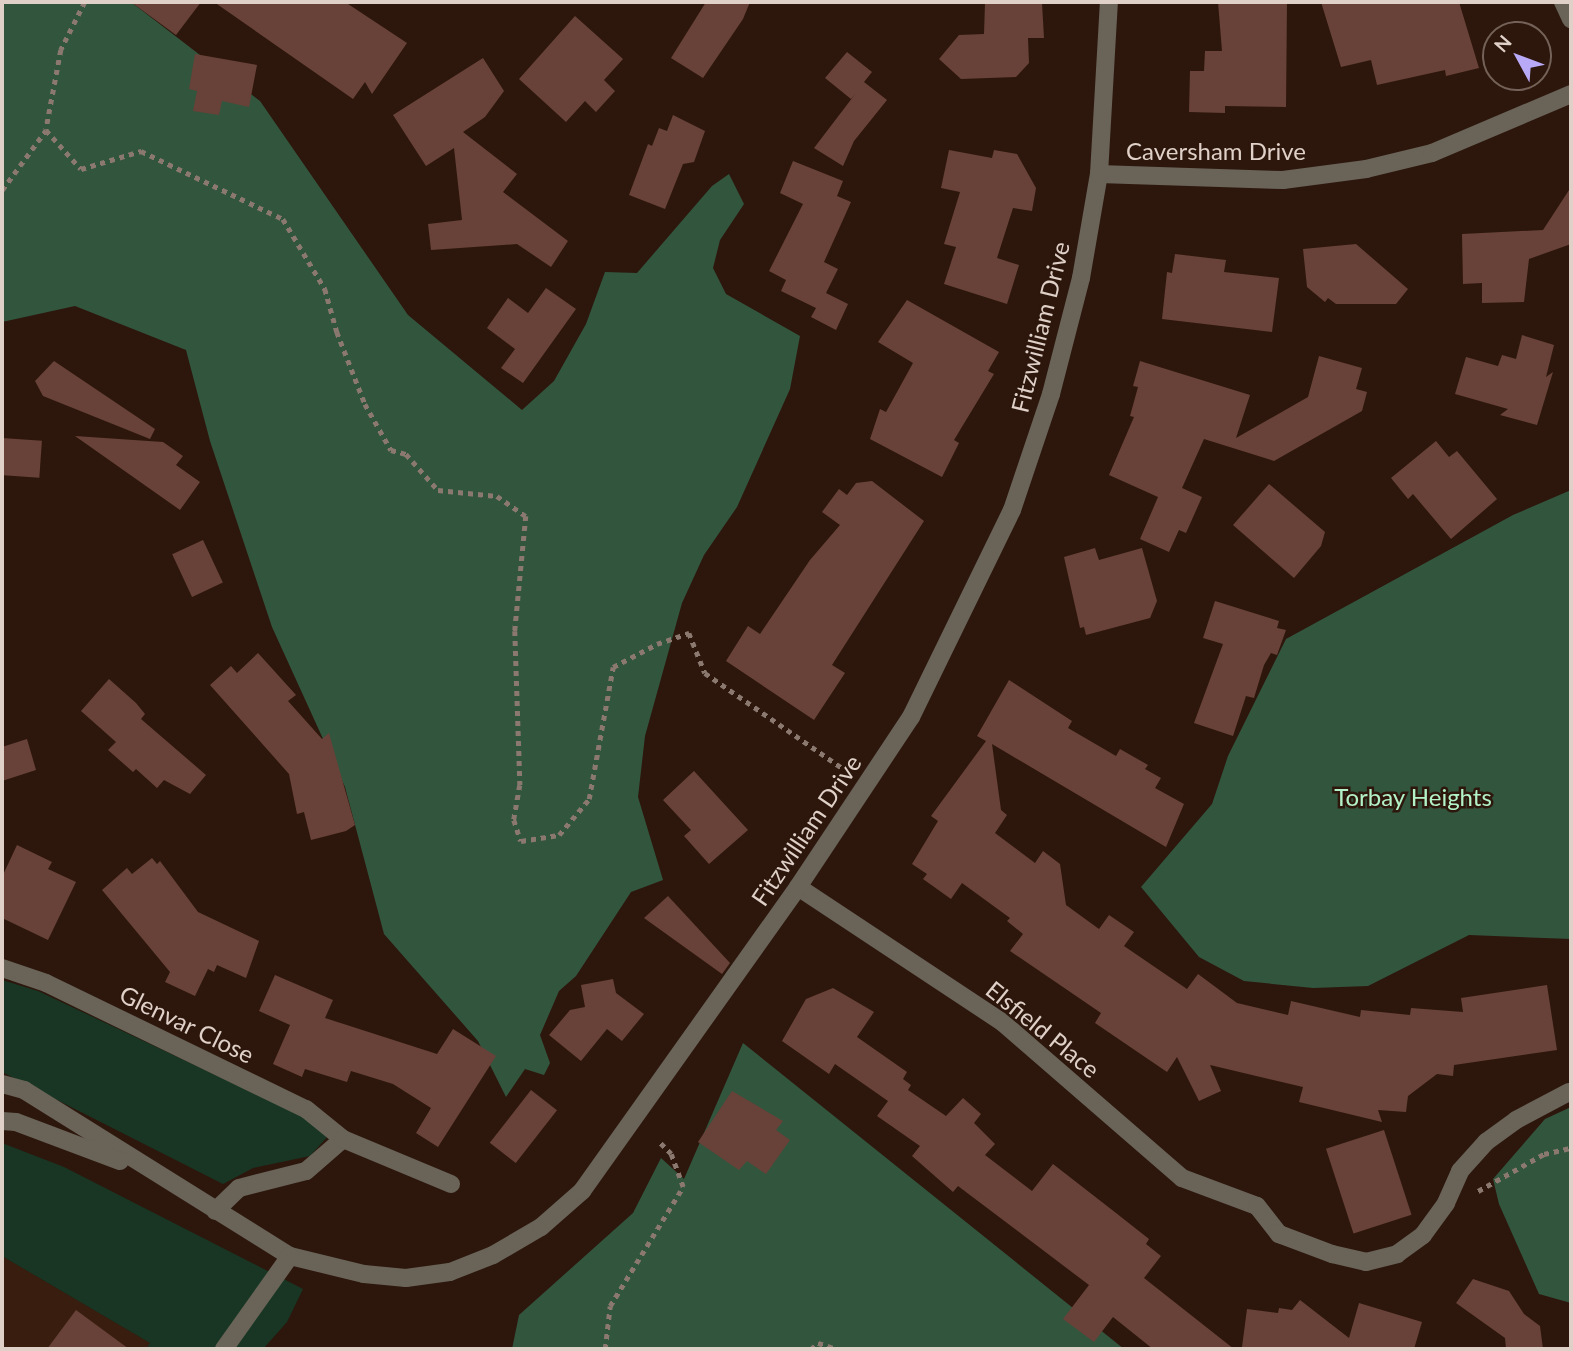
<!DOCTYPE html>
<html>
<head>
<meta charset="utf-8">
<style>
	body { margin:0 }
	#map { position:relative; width:1573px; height:1351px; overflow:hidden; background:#2d170c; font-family:Lato,sans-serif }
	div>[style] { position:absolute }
	.built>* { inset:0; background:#391e10 }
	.green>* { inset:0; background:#183623 }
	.forest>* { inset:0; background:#32553e }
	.building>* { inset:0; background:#684238; transform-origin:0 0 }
	.path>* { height:4.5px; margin-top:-2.25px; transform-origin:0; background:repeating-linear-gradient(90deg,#8b7970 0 5px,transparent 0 10px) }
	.minor>* { height:18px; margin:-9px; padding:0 9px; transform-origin:9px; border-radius:9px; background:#696358 }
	span { translate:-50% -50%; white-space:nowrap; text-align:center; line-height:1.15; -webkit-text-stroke:5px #2d170c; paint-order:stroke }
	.street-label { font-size:24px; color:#dfd0c8 }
	.park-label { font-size:24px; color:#b3f2c7 }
	.frame { position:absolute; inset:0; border:4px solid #dfd0c8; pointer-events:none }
	.north { position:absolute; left:1482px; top:21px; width:70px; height:70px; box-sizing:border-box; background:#2d170c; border:2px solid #746157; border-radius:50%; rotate:311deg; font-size:19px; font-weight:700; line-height:28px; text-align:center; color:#dfd0c8 }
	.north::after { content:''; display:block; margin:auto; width:24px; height:32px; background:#b9aaf7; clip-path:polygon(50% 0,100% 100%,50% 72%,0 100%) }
</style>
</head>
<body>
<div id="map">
	<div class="built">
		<i style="clip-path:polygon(2px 1256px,150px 1343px,146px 1349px,2px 1349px)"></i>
	</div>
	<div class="green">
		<i style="clip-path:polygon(2px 980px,38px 991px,298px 1114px,328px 1136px,310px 1156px,253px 1168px,223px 1184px,2px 1072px)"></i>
		<i style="clip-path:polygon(2px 1143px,64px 1167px,303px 1289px,287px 1322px,263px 1349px,146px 1349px,150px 1343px,2px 1256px)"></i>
	</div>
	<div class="forest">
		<i style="clip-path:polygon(2px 2px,131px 2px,260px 101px,408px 315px,522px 410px,554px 381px,586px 324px,605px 272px,637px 273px,712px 186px,729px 174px,744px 204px,720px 240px,713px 268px,726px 294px,800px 336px,790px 389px,737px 507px,704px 555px,682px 603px,645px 736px,638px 797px,663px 880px,631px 892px,576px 976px,559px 991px,540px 1035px,550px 1063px,544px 1075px,525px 1069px,506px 1097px,478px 1041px,384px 934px,345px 787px,272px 627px,210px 441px,186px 350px,75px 306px,2px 322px)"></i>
		<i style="clip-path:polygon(1571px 490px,1571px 939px,1469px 935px,1368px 986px,1313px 988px,1244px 981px,1199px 957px,1141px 887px,1212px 804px,1228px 756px,1286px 639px,1513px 515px)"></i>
		<i style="clip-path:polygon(743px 1043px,1124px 1349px,512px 1349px,519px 1315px,633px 1213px,661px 1158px,684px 1179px)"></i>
		<i style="clip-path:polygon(1571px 1107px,1571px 1303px,1539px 1294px,1499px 1204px,1493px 1179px,1545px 1119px)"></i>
	</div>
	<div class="building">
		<i style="clip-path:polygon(131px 2px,201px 2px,176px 35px)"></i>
		<i style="clip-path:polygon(214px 2px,345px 2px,407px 43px,372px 94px,365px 82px,353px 99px)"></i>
		<i style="clip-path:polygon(706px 2px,750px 2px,743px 19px,703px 78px,671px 58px)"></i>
		<i style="clip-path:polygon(1218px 2px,1287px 2px,1286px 107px,1225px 106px,1225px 113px,1189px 112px,1190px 71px,1204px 71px,1205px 51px,1222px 51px)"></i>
		<i style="clip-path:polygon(1321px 2px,1459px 2px,1479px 68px,1446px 76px,1445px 70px,1377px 85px,1371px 60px,1341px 67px)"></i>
		<i style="clip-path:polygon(985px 3px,1042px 3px,1044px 38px,1028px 38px,1029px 63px,1016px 77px,961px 79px,939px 59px,959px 35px,984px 34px)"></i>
		<i style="clip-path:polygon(575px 16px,623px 59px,604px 80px,615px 91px,596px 112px,585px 101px,566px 122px,519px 79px)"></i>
		<i style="clip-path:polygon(847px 52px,872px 72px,864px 82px,887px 100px,854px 141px,843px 166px,814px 148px,856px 93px,851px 99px,825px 78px)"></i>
		<i style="clip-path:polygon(195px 54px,257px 65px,249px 107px,222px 101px,219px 115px,193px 111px,197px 91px,189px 89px)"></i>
		<i style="clip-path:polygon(483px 58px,504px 91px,485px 117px,463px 132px,517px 174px,503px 192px,568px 241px,551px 267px,517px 244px,431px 250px,428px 224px,462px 220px,454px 148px,426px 166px,393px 115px)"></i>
		<i style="clip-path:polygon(673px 115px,705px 131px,694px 162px,683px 164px,665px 209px,629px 195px,648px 144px,652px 146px,659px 128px,667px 131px)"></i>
		<i style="clip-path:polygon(949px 150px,992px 158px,994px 150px,1017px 154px,1036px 188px,1032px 211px,1013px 208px,997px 258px,1019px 265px,1007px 304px,944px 284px,956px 247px,944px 244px,960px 192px,941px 188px)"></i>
		<i style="clip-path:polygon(793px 161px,843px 181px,837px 196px,851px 202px,824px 262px,838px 269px,826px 293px,848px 304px,836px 330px,811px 317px,816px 308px,781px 291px,786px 280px,769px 271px,803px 204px,780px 193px)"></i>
		<i style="clip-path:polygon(1571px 187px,1571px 244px,1529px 259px,1524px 302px,1482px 303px,1482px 283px,1463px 284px,1462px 234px,1543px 230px)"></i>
		<i style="clip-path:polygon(1356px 244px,1408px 289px,1396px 304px,1336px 304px,1328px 298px,1325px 302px,1307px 287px,1303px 249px)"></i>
		<i style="clip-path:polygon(1175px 254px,1226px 260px,1224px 272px,1279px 278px,1272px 332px,1162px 319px,1167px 272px,1172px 273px)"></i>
		<i style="clip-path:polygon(546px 288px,576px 309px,523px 383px,501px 368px,515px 349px,487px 328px,508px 298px,528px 313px)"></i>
		<i style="clip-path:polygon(907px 300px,999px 352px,988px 371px,994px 374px,954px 440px,959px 443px,942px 477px,870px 439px,880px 409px,886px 412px,913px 363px,878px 342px)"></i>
		<i style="clip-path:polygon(1522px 335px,1554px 345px,1546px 377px,1553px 372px,1537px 425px,1500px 415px,1508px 409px,1455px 394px,1466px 357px,1498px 366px,1502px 355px,1516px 359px)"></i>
		<i style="clip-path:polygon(1319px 356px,1362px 368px,1356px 389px,1367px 392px,1362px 411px,1274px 461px,1204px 439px,1182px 488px,1202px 497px,1186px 533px,1179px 530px,1169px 552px,1140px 539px,1158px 497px,1109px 475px,1134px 417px,1130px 416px,1138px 387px,1133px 386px,1140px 361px,1250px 395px,1236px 438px,1308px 397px)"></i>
		<i style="clip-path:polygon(54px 361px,155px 429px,150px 439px,43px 396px,35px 381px)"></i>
		<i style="clip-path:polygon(75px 436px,163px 442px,183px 456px,176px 465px,200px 482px,180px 510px)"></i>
		<i style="left:2px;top:438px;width:40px;height:37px;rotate:4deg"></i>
		<i style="clip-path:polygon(1436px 441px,1449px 457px,1457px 451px,1497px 499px,1451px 539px,1413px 494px,1408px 499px,1391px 478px)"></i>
		<i style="clip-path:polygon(872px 481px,924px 521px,832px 665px,845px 673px,814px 720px,726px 661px,748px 626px,760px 634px,810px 560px,840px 525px,822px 512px,839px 489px,847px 495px,856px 483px)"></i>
		<i style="clip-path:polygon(1269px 484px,1325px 532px,1321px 546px,1294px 578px,1233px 525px)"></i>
		<i style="left:203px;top:540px;width:47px;height:34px;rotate:65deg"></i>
		<i style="clip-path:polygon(1095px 548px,1099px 560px,1142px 548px,1157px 601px,1150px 618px,1086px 635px,1084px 627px,1080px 628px,1064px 557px)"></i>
		<i style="clip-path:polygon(1215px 601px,1279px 621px,1277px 628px,1286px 630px,1277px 655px,1271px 653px,1264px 665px,1254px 698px,1246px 696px,1233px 736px,1194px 723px,1223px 644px,1203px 638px)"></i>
		<i style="clip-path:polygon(258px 653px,296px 695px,288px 701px,322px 739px,329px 733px,355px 825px,346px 831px,311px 840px,304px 812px,297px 814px,289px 774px,210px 685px,231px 666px,237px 673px)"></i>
		<i style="clip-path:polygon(109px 679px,136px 703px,145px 714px,141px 719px,206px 775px,190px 794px,164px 780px,157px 788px,136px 769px,133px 772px,108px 750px,116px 742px,81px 711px)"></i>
		<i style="clip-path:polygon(1009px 680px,1072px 721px,1068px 728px,1116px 756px,1120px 749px,1148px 765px,1145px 769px,1161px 778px,1155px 788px,1184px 804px,1166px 847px,992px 744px,1001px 810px,1007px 815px,995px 833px,1035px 863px,1043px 851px,1060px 864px,1066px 905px,1099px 929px,1109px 915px,1134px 932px,1124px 946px,1187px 989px,1198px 974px,1237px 1003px,1288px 1015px,1291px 1001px,1360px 1017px,1361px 1010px,1410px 1015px,1411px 1008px,1463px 1012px,1461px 998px,1547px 985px,1557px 1050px,1454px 1065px,1453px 1076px,1437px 1074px,1408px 1096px,1406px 1112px,1378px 1110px,1382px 1122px,1299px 1102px,1303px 1087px,1210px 1065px,1221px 1091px,1199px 1101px,1177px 1057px,1167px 1072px,1095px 1023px,1101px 1013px,1010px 951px,1023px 934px,1007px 921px,1010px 918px,962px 883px,951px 899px,923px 879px,927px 874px,912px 864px,938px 821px,931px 816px,986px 741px,977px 736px)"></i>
		<i style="clip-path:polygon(27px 739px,36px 770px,2px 781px,2px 747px)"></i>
		<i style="clip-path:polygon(694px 771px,748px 830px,709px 864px,684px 836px,691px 830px,663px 800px)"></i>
		<i style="clip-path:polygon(17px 845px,52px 862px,48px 869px,76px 882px,48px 940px,2px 918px,2px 877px)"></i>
		<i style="clip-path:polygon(152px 858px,157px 864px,160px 861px,198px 912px,259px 941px,246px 978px,217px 965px,214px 972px,208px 969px,195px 996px,165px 982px,170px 972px,102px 890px,127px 868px,132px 874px)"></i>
		<i style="clip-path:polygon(668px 896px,730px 963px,722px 974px,644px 918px)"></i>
		<i style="clip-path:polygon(275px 975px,333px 1000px,325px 1018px,437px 1054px,453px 1029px,496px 1056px,438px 1147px,416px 1133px,431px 1108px,393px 1084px,351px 1071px,347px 1082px,305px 1069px,302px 1077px,273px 1064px,290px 1025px,259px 1011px)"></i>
		<i style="clip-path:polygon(613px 979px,616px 993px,644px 1014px,622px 1041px,607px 1029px,581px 1061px,549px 1035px,570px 1010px,585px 1007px,581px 985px)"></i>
		<i style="clip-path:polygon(833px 988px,874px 1012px,857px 1037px,907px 1072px,903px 1079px,911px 1085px,908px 1090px,946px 1116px,963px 1098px,981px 1114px,974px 1123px,995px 1144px,985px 1155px,1032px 1191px,1053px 1164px,1116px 1213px,1149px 1239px,1146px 1244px,1161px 1256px,1144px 1278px,1234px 1349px,1153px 1349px,1113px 1317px,1094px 1342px,1063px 1319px,1089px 1285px,958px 1186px,953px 1192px,912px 1156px,920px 1146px,877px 1116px,888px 1101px,835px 1064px,829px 1074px,782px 1041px,806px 999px)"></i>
		<i style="left:531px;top:1090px;width:33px;height:67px;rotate:38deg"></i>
		<i style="clip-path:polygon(732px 1091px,783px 1121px,776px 1130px,790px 1140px,766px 1174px,747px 1161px,739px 1170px,698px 1142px)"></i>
		<i style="left:1384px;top:1130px;width:89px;height:61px;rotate:72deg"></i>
		<i style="clip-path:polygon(1473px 1279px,1509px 1291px,1524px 1314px,1540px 1326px,1543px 1349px,1506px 1349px,1505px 1338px,1456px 1303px)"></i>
		<i style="clip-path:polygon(1300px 1300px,1349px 1338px,1359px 1303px,1422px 1322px,1414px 1349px,1242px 1347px,1247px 1309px,1278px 1313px,1279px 1308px,1292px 1310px)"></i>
		<i style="clip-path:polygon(76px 1310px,129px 1349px,47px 1349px)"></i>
	</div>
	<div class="path">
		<i style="left:85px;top:2px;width:54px;rotate:116.6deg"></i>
		<i style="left:61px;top:50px;width:81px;rotate:100.6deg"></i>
		<i style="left:46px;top:130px;width:52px;rotate:48.1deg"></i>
		<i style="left:81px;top:169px;width:63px;rotate:-16.7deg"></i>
		<i style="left:141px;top:151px;width:157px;rotate:25.6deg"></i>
		<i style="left:283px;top:219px;width:82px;rotate:59deg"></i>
		<i style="left:325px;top:289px;width:45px;rotate:74.4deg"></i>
		<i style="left:337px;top:332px;width:77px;rotate:68.7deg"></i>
		<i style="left:365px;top:404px;width:53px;rotate:60.5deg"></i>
		<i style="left:391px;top:450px;width:16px;rotate:15deg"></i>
		<i style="left:406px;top:454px;width:48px;rotate:48.4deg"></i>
		<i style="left:438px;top:490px;width:59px;rotate:5.8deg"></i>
		<i style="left:497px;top:496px;width:35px;rotate:35deg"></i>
		<i style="left:526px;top:516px;width:116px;rotate:95.5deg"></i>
		<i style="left:515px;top:631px;width:154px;rotate:88.1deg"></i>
		<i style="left:520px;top:785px;width:36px;rotate:100deg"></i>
		<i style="left:514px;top:820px;width:22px;rotate:72deg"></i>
		<i style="left:521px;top:841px;width:38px;rotate:-9deg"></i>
		<i style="left:559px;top:835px;width:47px;rotate:-50.2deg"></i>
		<i style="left:589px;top:799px;width:134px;rotate:-79.7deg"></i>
		<i style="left:613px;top:667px;width:50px;rotate:-27.6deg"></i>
		<i style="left:657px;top:644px;width:34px;rotate:-19deg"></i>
		<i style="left:689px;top:633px;width:43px;rotate:68.2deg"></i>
		<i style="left:705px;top:673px;width:170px;rotate:34.7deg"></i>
		<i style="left:2px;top:190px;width:74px;rotate:-53.7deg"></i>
		<i style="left:1478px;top:1191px;width:76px;rotate:-29.3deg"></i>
		<i style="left:1544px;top:1154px;width:28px;rotate:-13deg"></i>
		<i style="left:605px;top:1349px;width:43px;rotate:-83.4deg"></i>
		<i style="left:610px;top:1306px;width:140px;rotate:-58.5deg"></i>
		<i style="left:683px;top:1187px;width:35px;rotate:-110deg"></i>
		<i style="left:671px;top:1154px;width:17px;rotate:-135deg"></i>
		<i style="left:811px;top:1349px;width:9px;rotate:-41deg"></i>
		<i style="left:818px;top:1343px;width:20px;rotate:18deg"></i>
	</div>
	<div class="minor">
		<i style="left:1563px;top:2px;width:19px;rotate:65deg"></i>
		<i style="left:1099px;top:174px;width:184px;rotate:1.9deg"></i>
		<i style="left:1283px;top:180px;width:84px;rotate:-7.5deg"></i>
		<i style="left:1366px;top:169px;width:68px;rotate:-13.6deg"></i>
		<i style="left:1432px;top:153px;width:151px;rotate:-23deg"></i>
		<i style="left:798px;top:887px;width:245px;rotate:33.5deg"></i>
		<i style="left:1002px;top:1022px;width:238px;rotate:40.9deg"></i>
		<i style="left:1182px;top:1178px;width:80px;rotate:20.5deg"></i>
		<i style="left:1257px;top:1206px;width:36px;rotate:52deg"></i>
		<i style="left:1279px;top:1234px;width:57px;rotate:20.7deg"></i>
		<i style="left:1332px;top:1254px;width:35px;rotate:13deg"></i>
		<i style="left:1366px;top:1262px;width:32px;rotate:-14deg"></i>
		<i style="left:1397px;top:1254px;width:32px;rotate:-36deg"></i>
		<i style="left:1423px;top:1235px;width:39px;rotate:-54deg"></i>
		<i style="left:1446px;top:1203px;width:35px;rotate:-66deg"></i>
		<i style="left:1460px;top:1171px;width:39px;rotate:-48deg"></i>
		<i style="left:1486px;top:1142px;width:37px;rotate:-36deg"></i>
		<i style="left:1516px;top:1120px;width:60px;rotate:-27.8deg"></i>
		<i style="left:2px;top:968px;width:46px;rotate:18.8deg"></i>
		<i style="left:46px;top:983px;width:289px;rotate:25.9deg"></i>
		<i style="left:306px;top:1109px;width:48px;rotate:39deg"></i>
		<i style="left:343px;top:1139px;width:49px;rotate:139.1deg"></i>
		<i style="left:306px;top:1171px;width:69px;rotate:165.8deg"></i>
		<i style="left:239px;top:1188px;width:33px;rotate:136deg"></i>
		<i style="left:2px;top:1084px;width:23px;rotate:15deg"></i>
		<i style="left:24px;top:1090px;width:314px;rotate:32deg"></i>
		<i style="left:290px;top:1256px;width:76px;rotate:13.7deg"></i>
		<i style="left:364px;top:1274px;width:42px;rotate:5.4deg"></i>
		<i style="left:406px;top:1278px;width:44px;rotate:-7.8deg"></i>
		<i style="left:450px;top:1272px;width:46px;rotate:-21.6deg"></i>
		<i style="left:493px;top:1255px;width:56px;rotate:-30.3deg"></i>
		<i style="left:541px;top:1227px;width:55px;rotate:-41.3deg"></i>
		<i style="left:582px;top:1191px;width:373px;rotate:-54.6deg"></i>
		<i style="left:798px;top:887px;width:204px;rotate:-56.4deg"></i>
		<i style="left:911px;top:717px;width:230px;rotate:-64deg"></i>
		<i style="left:1012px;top:510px;width:122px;rotate:-71.4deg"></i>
		<i style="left:1051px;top:394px;width:120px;rotate:-75.5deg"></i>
		<i style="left:1081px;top:278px;width:106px;rotate:-80.2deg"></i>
		<i style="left:1099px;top:174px;width:172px;rotate:-86.7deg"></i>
		<i style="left:2px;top:1121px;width:14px;rotate:4deg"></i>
		<i style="left:16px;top:1122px;width:111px;rotate:20.6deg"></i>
		<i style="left:343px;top:1139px;width:117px;rotate:22.6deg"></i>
		<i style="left:224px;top:1349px;width:114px;rotate:-54.6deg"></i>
	</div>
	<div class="street-label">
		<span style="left:1216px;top:151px">Caversham Drive</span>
		<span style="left:1040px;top:327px;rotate:-76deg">Fitzwilliam Drive</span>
		<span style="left:806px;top:830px;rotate:-56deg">Fitzwilliam Drive</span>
		<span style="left:187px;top:1024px;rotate:26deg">Glenvar Close</span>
		<span style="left:1043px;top:1029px;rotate:39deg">Elsfield Place</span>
	</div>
	<div class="park-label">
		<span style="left:1413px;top:797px">Torbay Heights</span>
	</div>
	<div class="frame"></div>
	<div class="north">N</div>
</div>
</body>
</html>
